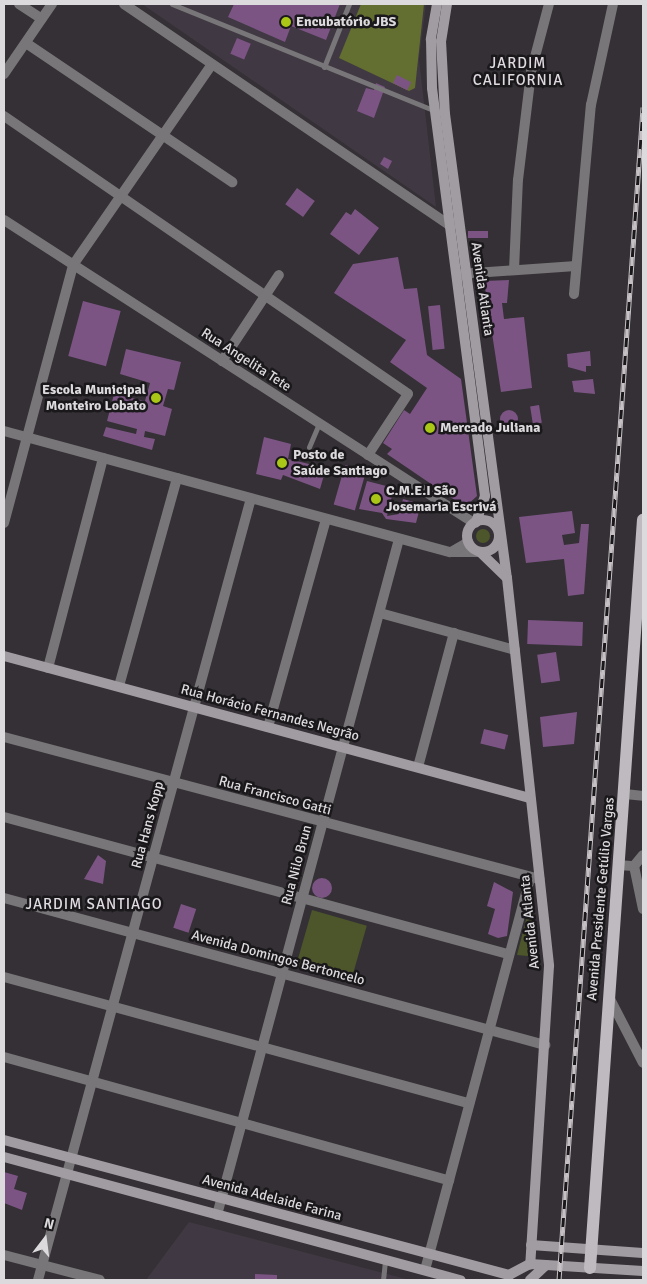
<!DOCTYPE html>
<html>
<head>
<meta charset="utf-8">
<style>
	body { margin:0 }
	#map { position:relative; width:647px; height:1284px; overflow:hidden; background:#343035; font-family:Signika,sans-serif }
	div>[style] { position:absolute }
	.built>* { inset:0; background:#403842 }
	.green>* { inset:0; background:#4c562a; transform-origin:0 0 }
	.round { border-radius:50% }
	.forest>* { inset:0; background:#626f31 }
	.building>* { inset:0; background:#7b5484; transform-origin:0 0 }
	.lane>* { height:5px; margin:-2.5px; padding:0 2.5px; transform-origin:2.5px; border-radius:2.5px; background:#787678 }
	.street>* { height:10px; margin:-5px; padding:0 5px; transform-origin:5px; border-radius:5px; background:#787678 }
	.secondary>* { height:10px; margin:-5px; padding:0 5px; transform-origin:5px; border-radius:5px; background:#a09ca1 }
	.secondary>.ring { margin:-5px; padding:0; box-sizing:content-box; background:none; border:10px solid #a09ca1; border-radius:50% }
	.primary>* { height:12px; margin:-6px; padding:0 6px; transform-origin:6px; border-radius:6px; background:#bebabf }
	.rail>* { height:5px; margin-top:-2.5px; transform-origin:0; background:repeating-linear-gradient(90deg,#1a181b 0 9px,#c5c1c5 0 18px); box-sizing:border-box; border-block:1px solid #c5c1c5 }
	.dots>* { width:14px; height:14px; translate:-50% -50%; box-sizing:border-box; border:2px solid #1a181b; border-radius:50% }
	span { translate:-50% -50%; white-space:nowrap; text-align:center; line-height:1.15; -webkit-text-stroke:5px #1a181b; paint-order:stroke }
	.poi-label { font-size:14px; color:#dddadd; font-weight:700 }
	.left { translate:0 -50%; text-align:left }
	.right { translate:-100% -50%; text-align:right }
	.street-label { font-size:14px; color:#dddadd }
	.neighbourhood-label { font-size:15px; color:#e0dbe1; letter-spacing:1px }
	.frame { position:absolute; inset:0; border:5px solid #dddadd; pointer-events:none }
	.north { position:absolute; left:20px; top:1214px; width:50px; height:50px; -webkit-text-stroke:4px #1a181b; paint-order:stroke; rotate:15deg; font-size:14px; font-weight:700; line-height:20px; text-align:center; color:#dddadd }
	.north::after { content:''; display:block; margin:auto; width:18px; height:22px; background:#dddadd; clip-path:polygon(50% 0,100% 100%,50% 72%,0 100%) }
</style>
</head>
<body>
<div id="map">
	<div class="built">
		<i style="clip-path:polygon(142px 4px,426px 4px,419px 59px,436px 207px)"></i>
		<i style="clip-path:polygon(189px 1222px,410px 1280px,146px 1280px)"></i>
	</div>
	<div class="green">
		<i class="round" style="left:476px;top:529px;width:14px;height:14px"></i>
		<i style="clip-path:polygon(531px 901px,533px 902px,538px 957px,517px 955px)"></i>
		<i style="left:312px;top:910px;width:57px;height:58px;rotate:16deg"></i>
	</div>
	<div class="forest">
		<i style="clip-path:polygon(361px 4px,424px 4px,415px 88px,409px 91px,339px 58px)"></i>
	</div>
	<div class="building">
		<i style="clip-path:polygon(234px 4px,340px 4px,326px 40px,291px 26px,285px 42px,228px 17px)"></i>
		<i style="left:237px;top:38px;width:15px;height:17px;rotate:23deg"></i>
		<i style="left:397px;top:75px;width:16px;height:9px;rotate:27deg"></i>
		<i style="clip-path:polygon(376px 83px,385px 87px,374px 118px,357px 111px,366px 88px,374px 90px)"></i>
		<i style="clip-path:polygon(384px 157px,392px 161px,388px 169px,380px 164px)"></i>
		<i style="left:297px;top:188px;width:22px;height:20px;rotate:36deg"></i>
		<i style="clip-path:polygon(355px 209px,379px 228px,359px 255px,330px 234px,346px 212px,351px 215px)"></i>
		<i style="left:488px;top:231px;width:7px;height:20px;rotate:90deg"></i>
		<i style="clip-path:polygon(398px 257px,404px 289px,417px 288px,427px 355px,461px 379px,477px 496px,465px 507px,387px 454px,392px 449px,383px 443px,404px 410px,410px 414px,427px 388px,390px 362px,406px 340px,334px 293px,353px 264px)"></i>
		<i style="clip-path:polygon(509px 280px,507px 303px,502px 303px,504px 319px,524px 317px,532px 388px,501px 392px,484px 281px)"></i>
		<i style="left:83px;top:301px;width:39px;height:57px;rotate:15deg"></i>
		<i style="left:440px;top:305px;width:44px;height:12px;rotate:84deg"></i>
		<i style="clip-path:polygon(126px 349px,181px 362px,174px 390px,168px 389px,163px 406px,172px 409px,165px 436px,145px 431px,144px 437px,155px 439px,152px 450px,103px 436px,106px 427px,136px 434px,137px 429px,107px 421px,114px 394px,145px 401px,150px 383px,120px 374px)"></i>
		<i style="clip-path:polygon(590px 351px,591px 366px,586px 366px,586px 372px,568px 367px,567px 354px)"></i>
		<i style="clip-path:polygon(593px 379px,595px 394px,574px 392px,572px 381px)"></i>
		<i style="left:539px;top:405px;width:18px;height:9px;rotate:81deg"></i>
		<i class="round" style="left:500px;top:410px;width:18px;height:18px"></i>
		<i style="clip-path:polygon(264px 437px,291px 444px,288px 459px,326px 468px,320px 489px,283px 475px,281px 480px,256px 474px)"></i>
		<i style="left:345px;top:465px;width:22px;height:41px;rotate:16deg"></i>
		<i style="clip-path:polygon(367px 481px,394px 488px,387px 516px,399px 514px,403px 499px,421px 504px,416px 523px,386px 519px,382px 513px,359px 509px)"></i>
		<i style="clip-path:polygon(572px 511px,575px 533px,562px 535px,564px 545px,579px 543px,581px 524px,589px 524px,584px 594px,568px 596px,564px 559px,526px 563px,519px 517px)"></i>
		<i style="left:583px;top:622px;width:24px;height:55px;rotate:92deg"></i>
		<i style="left:556px;top:652px;width:29px;height:19px;rotate:82deg"></i>
		<i style="clip-path:polygon(577px 712px,574px 744px,543px 747px,540px 717px)"></i>
		<i style="left:484px;top:729px;width:25px;height:15px;rotate:14deg"></i>
		<i style="clip-path:polygon(98px 855px,106px 861px,103px 884px,84px 879px)"></i>
		<i class="round" style="left:312px;top:878px;width:20px;height:20px"></i>
		<i style="clip-path:polygon(494px 882px,513px 892px,507px 936px,498px 938px,488px 934px,495px 909px,487px 906px)"></i>
		<i style="left:181px;top:904px;width:16px;height:25px;rotate:18deg"></i>
		<i style="clip-path:polygon(4px 1172px,18px 1176px,14px 1189px,27px 1193px,22px 1210px,4px 1203px)"></i>
		<i style="clip-path:polygon(255px 1274px,277px 1275px,277px 1280px,255px 1280px)"></i>
	</div>
	<div class="lane">
		<i style="left:172px;top:4px;width:285px;rotate:22.1deg"></i>
		<i style="left:324px;top:67px;width:68px;rotate:-68.4deg"></i>
		<i style="left:309px;top:447px;width:25px;rotate:-67deg"></i>
		<i style="left:383px;top:1280px;width:20px;rotate:-84deg"></i>
	</div>
	<div class="street">
		<i style="left:19px;top:4px;width:27px;rotate:33deg"></i>
		<i style="left:124px;top:4px;width:393px;rotate:34.2deg"></i>
		<i style="left:449px;top:225px;width:8px;rotate:-7deg"></i>
		<i style="left:26px;top:43px;width:249px;rotate:34deg"></i>
		<i style="left:4px;top:74px;width:85px;rotate:-55.6deg"></i>
		<i style="left:4px;top:116px;width:490px;rotate:34.5deg"></i>
		<i style="left:408px;top:394px;width:73px;rotate:123.3deg"></i>
		<i style="left:4px;top:220px;width:559px;rotate:32.81deg"></i>
		<i style="left:514px;top:270px;width:90px;rotate:-87.5deg"></i>
		<i style="left:518px;top:180px;width:109px;rotate:-83.1deg"></i>
		<i style="left:531px;top:72px;width:70px;rotate:-75.2deg"></i>
		<i style="left:460px;top:274px;width:116px;rotate:-3.9deg"></i>
		<i style="left:574px;top:294px;width:190px;rotate:-84.9deg"></i>
		<i style="left:591px;top:105px;width:103px;rotate:-77.7deg"></i>
		<i style="left:222px;top:361px;width:103px;rotate:-56.5deg"></i>
		<i style="left:4px;top:431px;width:462px;rotate:15.2deg"></i>
		<i style="left:450px;top:552px;width:30px"></i>
		<i style="left:4px;top:523px;width:267px;rotate:-75deg"></i>
		<i style="left:73px;top:265px;width:244px;rotate:-55.3deg"></i>
		<i style="left:451px;top:552px;width:20px;rotate:-30deg"></i>
		<i style="left:380px;top:613px;width:140px;rotate:15.3deg"></i>
		<i style="left:48px;top:668px;width:217px;rotate:-75.3deg"></i>
		<i style="left:119px;top:686px;width:216px;rotate:-74.4deg"></i>
		<i style="left:268px;top:727px;width:216px;rotate:-74.4deg"></i>
		<i style="left:4px;top:737px;width:554px;rotate:14.86deg"></i>
		<i style="left:418px;top:767px;width:139px;rotate:-75deg"></i>
		<i style="left:625px;top:794px;width:18px;rotate:6deg"></i>
		<i style="left:4px;top:817px;width:522px;rotate:15.21deg"></i>
		<i style="left:618px;top:865px;width:16px;rotate:4deg"></i>
		<i style="left:634px;top:866px;width:44px;rotate:78.2deg"></i>
		<i style="left:634px;top:866px;width:14px;rotate:-51deg"></i>
		<i style="left:4px;top:898px;width:561px;rotate:15.2deg"></i>
		<i style="left:4px;top:977px;width:482px;rotate:15.2deg"></i>
		<i style="left:609px;top:997px;width:74px;rotate:62.7deg"></i>
		<i style="left:4px;top:1057px;width:462px;rotate:15.5deg"></i>
		<i style="left:217px;top:1215px;width:700px;rotate:-74.93deg"></i>
		<i style="left:4px;top:1255px;width:99px;rotate:14.6deg"></i>
		<i style="left:425px;top:1270px;width:407px;rotate:-75deg"></i>
		<i style="left:38px;top:1280px;width:810px;rotate:-74.76deg"></i>
	</div>
	<div class="secondary">
		<i style="left:437px;top:4px;width:36px;rotate:100deg"></i>
		<i style="left:431px;top:39px;width:49px;rotate:88.8deg"></i>
		<i style="left:432px;top:88px;width:411px;rotate:82.6deg"></i>
		<i style="left:485px;top:496px;width:28px;rotate:109deg"></i>
		<i style="left:447px;top:4px;width:37px;rotate:99deg"></i>
		<i style="left:441px;top:41px;width:73px;rotate:86.9deg"></i>
		<i style="left:445px;top:114px;width:468px;rotate:82.4deg"></i>
		<i style="left:507px;top:578px;width:390px;rotate:83.8deg"></i>
		<i style="left:549px;top:966px;width:299px;rotate:93.6deg"></i>
		<i class="ring" style="left:467px;top:520px;width:22px;height:22px"></i>
		<i style="left:480px;top:552px;width:37px;rotate:44deg"></i>
		<i style="left:4px;top:656px;width:545px;rotate:15.11deg"></i>
		<i style="left:4px;top:1140px;width:523px;rotate:14.97deg"></i>
		<i style="left:509px;top:1275px;width:24px;rotate:-28deg"></i>
		<i style="left:4px;top:1157px;width:473px;rotate:15.1deg"></i>
		<i style="left:531px;top:1245px;width:112px;rotate:4.1deg"></i>
		<i style="left:530px;top:1264px;width:113px;rotate:3.5deg"></i>
		<i style="left:530px;top:1280px;width:22px;rotate:-43deg"></i>
	</div>
	<div class="primary">
		<i style="left:590px;top:1268px;width:750px;rotate:-85.95deg"></i>
	</div>
	<div class="rail">
		<i style="left:559px;top:1280px;width:1176px;rotate:-85.9deg"></i>
	</div>
	<div class="dots">
		<i style="left:286px;top:22px;background:#aac717"></i>
		<i style="left:156px;top:398px;background:#aac717"></i>
		<i style="left:430px;top:428px;background:#aac717"></i>
		<i style="left:282px;top:463px;background:#aac717"></i>
		<i style="left:376px;top:499px;background:#aac717"></i>
	</div>
	<div class="poi-label">
		<span class="left" style="left:296px;top:22px">Encubatório JBS</span>
		<span class="right" style="left:146px;top:398px">Escola Municipal<br>Monteiro Lobato</span>
		<span class="left" style="left:440px;top:428px">Mercado Juliana</span>
		<span class="left" style="left:293px;top:463px">Posto de<br>Saúde Santiago</span>
		<span class="left" style="left:386px;top:499px">C.M.E.I São<br>Josemaria Escrivá</span>
	</div>
	<div class="street-label">
		<span style="left:482px;top:289px;rotate:82deg">Avenida Atlanta</span>
		<span style="left:246px;top:360px;rotate:33deg">Rua Angelita Tete</span>
		<span style="left:270px;top:713px;rotate:15deg">Rua Horácio Fernandes Negrão</span>
		<span style="left:275px;top:796px;rotate:15deg">Rua Francisco Gatti</span>
		<span style="left:148px;top:825px;rotate:-75deg">Rua Hans Kopp</span>
		<span style="left:297px;top:865px;rotate:-75deg">Rua Nilo Brun</span>
		<span style="left:601px;top:899px;rotate:-85deg">Avenida Presidente Getúlio Vargas</span>
		<span style="left:530px;top:922px;rotate:-96deg">Avenida Atlanta</span>
		<span style="left:278px;top:958px;rotate:15deg">Avenida Domingos Bertoncelo</span>
		<span style="left:272px;top:1198px;rotate:15deg">Avenida Adelaide Farina</span>
	</div>
	<div class="neighbourhood-label">
		<span style="left:518px;top:72px">JARDIM<br>CALIFORNIA</span>
		<span style="left:94px;top:905px">JARDIM SANTIAGO</span>
	</div>
	<div class="frame"></div>
	<div class="north">N</div>
</div>
</body>
</html>
